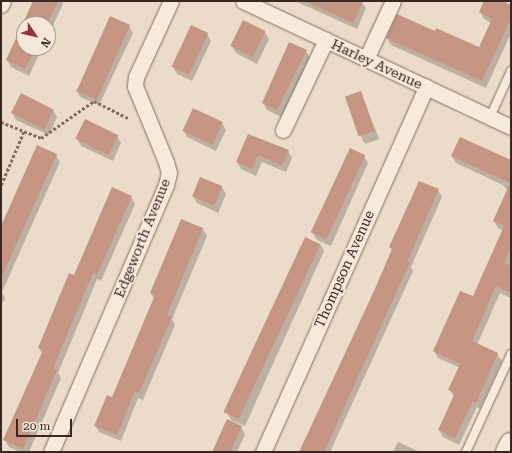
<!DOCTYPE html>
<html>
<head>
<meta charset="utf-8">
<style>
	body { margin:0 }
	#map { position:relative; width:512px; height:453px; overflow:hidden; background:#ebdcc9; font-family:"Roboto Serif",serif }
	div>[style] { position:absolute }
	.shadow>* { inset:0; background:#0003 }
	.building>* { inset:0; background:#c69482; transform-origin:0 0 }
	.path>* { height:2.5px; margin-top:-1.25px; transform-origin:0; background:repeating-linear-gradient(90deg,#866e5f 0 3px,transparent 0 5px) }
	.roads { filter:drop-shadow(0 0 1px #866e5f) drop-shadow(0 0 1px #866e5f) }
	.lane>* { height:8px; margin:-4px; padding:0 4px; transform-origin:4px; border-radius:4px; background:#f6eadb }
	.street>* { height:15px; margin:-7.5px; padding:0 7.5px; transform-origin:7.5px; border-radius:7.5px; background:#f6eadb }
	.secondary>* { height:22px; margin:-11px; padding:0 11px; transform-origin:11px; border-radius:11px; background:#f6eadb }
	span { translate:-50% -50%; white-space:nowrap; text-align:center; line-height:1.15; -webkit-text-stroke:4px #f3e7d8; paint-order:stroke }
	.street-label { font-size:14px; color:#372921 }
	.frame { position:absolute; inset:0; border:2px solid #372921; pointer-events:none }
	.north { position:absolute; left:16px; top:16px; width:40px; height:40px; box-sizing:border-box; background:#f3e7d8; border:1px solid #a89b8f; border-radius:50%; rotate:125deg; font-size:11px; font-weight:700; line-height:16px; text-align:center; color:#372921 }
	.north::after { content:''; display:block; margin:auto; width:14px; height:18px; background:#8f3442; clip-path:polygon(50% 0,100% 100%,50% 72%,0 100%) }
	.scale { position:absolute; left:16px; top:419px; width:56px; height:18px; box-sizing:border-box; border:2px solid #372921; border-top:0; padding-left:5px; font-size:12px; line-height:14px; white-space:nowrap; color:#372921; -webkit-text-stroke:3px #f3e7d8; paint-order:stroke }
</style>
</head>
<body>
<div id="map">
	<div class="shadow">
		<i style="clip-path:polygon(35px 1px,62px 1px,63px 4px,48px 36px,48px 24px,24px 24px,24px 48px,42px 48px,29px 76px,11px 67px,7px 60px)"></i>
		<i style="clip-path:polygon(295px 1px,361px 1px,366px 8px,357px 29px)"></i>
		<i style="clip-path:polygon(485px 1px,500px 1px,511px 6px,511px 33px,486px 88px,391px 45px,387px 38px,435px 33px,479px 48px,491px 23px,484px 19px,480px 12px)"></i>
		<i style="clip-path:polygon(129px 26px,133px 33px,99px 105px,80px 97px,76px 90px)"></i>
		<i style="clip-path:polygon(265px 32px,269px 39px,257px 64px,236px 53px,232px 46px)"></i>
		<i style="clip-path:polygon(207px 34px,211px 41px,192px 81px,177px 74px,173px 67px)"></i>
		<i style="clip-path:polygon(306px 51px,310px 58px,281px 117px,267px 110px,263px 103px)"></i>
		<i style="clip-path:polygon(361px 92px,379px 139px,365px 144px,361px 137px)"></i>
		<i style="clip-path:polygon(511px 98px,511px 107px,509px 103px)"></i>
		<i style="clip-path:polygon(53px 110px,57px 117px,49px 135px,16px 120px,12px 113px)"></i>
		<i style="clip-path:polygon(222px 123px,226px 130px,216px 151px,187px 137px,183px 130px)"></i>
		<i style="clip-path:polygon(249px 135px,288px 151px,292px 158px,286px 172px,262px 162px,256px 176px,241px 169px,237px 162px)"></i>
		<i style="clip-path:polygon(117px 136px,121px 143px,113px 161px,81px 146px,77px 139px)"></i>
		<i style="clip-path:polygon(56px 155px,60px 162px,2px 292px,5px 298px,1px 306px,1px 228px)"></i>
		<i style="clip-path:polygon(364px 156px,368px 163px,331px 246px,317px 240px,313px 233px)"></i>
		<i style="clip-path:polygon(452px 156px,511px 161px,511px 298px,500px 293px,477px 345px,497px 354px,502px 361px,480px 409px,477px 407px,459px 445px,443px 437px,439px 430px,454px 397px,450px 390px,460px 368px,438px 358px,434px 351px,474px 298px,504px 231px,498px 228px,494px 221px,508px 191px,503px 185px,456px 163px)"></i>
		<i style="clip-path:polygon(200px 178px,222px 187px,226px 194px,218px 213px,197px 203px,193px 196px)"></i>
		<i style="clip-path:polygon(438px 190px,442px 197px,411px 267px,413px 271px,330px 452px,300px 452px,375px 292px,392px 250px,391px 247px)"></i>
		<i style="clip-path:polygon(131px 197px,135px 204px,101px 281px,97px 279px,86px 306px,58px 373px,61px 378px,29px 452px,20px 452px,9px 447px,5px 440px,42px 354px,39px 348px,74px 276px)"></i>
		<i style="clip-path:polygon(183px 220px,203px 229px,207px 236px,172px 319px,175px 325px,143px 400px,138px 398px,121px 441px,99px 432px,95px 425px,113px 398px,154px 299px,151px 293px)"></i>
		<i style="clip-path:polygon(320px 244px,324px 251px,245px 426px,231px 420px,227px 413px)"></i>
		<i style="clip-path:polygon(241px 427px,245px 434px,237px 452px,213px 452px)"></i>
		<i style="clip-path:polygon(398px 442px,418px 451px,419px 452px,393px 452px)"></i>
	</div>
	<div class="building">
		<i style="clip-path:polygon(33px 1px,58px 1px,47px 24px,24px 24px,24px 48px,36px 48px,25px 69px,6px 60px)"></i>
		<i style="clip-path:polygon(305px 1px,363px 1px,353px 23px)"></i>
		<i style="clip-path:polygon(484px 1px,503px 1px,511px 5px,511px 18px,482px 81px,386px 38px,397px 14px,435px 31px,436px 28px,479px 47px,492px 19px,479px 12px)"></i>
		<i style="left:110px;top:16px;width:22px;height:82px;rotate:24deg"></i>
		<i style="left:243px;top:20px;width:25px;height:29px;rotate:26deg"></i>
		<i style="left:191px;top:25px;width:19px;height:46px;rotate:25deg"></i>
		<i style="clip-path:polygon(289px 42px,307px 50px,277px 110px,262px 103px)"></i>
		<i style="left:361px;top:91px;width:42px;height:17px;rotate:71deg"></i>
		<i style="left:21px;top:93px;width:37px;height:22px;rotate:27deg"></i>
		<i style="left:193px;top:108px;width:33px;height:25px;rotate:25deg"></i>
		<i style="left:85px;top:119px;width:37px;height:22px;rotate:26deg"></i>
		<i style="clip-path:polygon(248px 134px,289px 150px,282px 166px,258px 155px,252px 169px,236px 162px)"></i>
		<i style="clip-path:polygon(460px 137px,511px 160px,511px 247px,504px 263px,511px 266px,511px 293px,496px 286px,472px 341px,498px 353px,476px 403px,473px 401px,455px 438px,438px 430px,455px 393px,448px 390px,460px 364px,433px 351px,460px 291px,473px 296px,504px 226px,493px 221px,510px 183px,451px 156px)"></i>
		<i style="clip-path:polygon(37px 145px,57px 154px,1px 278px,1px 226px)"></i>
		<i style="left:350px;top:148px;width:17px;height:93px;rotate:25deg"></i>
		<i style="left:200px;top:177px;width:24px;height:21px;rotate:22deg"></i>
		<i style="clip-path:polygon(419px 181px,439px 189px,407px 262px,410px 263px,396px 293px,324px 452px,299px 452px,374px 291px,392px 249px,389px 247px)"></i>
		<i style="clip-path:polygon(112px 187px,132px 196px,97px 275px,93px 273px,82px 299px,53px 368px,57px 370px,23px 449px,3px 440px,43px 350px,38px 348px,69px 273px,74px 275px)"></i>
		<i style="clip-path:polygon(181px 219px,203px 228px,167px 315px,172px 317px,139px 393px,135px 391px,117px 435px,94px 426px,107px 395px,112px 397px,155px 295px,150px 293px)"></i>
		<i style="left:305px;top:237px;width:17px;height:193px;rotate:25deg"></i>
		<i style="clip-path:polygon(227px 419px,242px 426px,233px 446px,231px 452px,212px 452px)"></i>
	</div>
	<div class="path">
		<i style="left:1px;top:122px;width:43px;rotate:21.8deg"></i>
		<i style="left:41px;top:138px;width:65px;rotate:-34.9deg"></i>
		<i style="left:94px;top:101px;width:40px;rotate:26.6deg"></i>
		<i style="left:1px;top:185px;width:59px;rotate:-66.9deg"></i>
	</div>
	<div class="roads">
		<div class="lane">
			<i style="left:490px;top:117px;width:51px;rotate:-65.5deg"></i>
			<i style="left:466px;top:452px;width:108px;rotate:-65.3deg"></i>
		</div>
		<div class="street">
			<i style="left:243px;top:1px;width:296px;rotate:25.2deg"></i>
			<i style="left:1px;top:5px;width:4px;rotate:-63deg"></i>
			<i style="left:366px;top:59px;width:64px;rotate:-65deg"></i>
			<i style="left:283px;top:130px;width:100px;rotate:-64.5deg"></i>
			<i style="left:51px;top:452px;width:291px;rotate:-66.7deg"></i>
			<i style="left:166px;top:185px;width:12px;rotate:-76deg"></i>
			<i style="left:169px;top:173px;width:11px;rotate:-105deg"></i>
			<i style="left:166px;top:162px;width:82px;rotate:-112.2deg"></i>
			<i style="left:135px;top:86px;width:9px;rotate:-84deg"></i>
			<i style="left:136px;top:77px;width:84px;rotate:-65.3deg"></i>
			<i style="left:263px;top:452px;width:400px;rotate:-65.9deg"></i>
		</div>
		<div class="secondary">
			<i style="left:507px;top:452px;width:9px;rotate:-63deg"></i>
		</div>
	</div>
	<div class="street-label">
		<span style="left:377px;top:64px;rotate:25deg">Harley Avenue</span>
		<span style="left:142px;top:238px;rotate:-68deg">Edgeworth Avenue</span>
		<span style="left:344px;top:269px;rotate:-66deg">Thompson Avenue</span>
	</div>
	<div class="frame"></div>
	<div class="north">N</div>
	<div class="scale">20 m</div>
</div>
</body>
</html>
